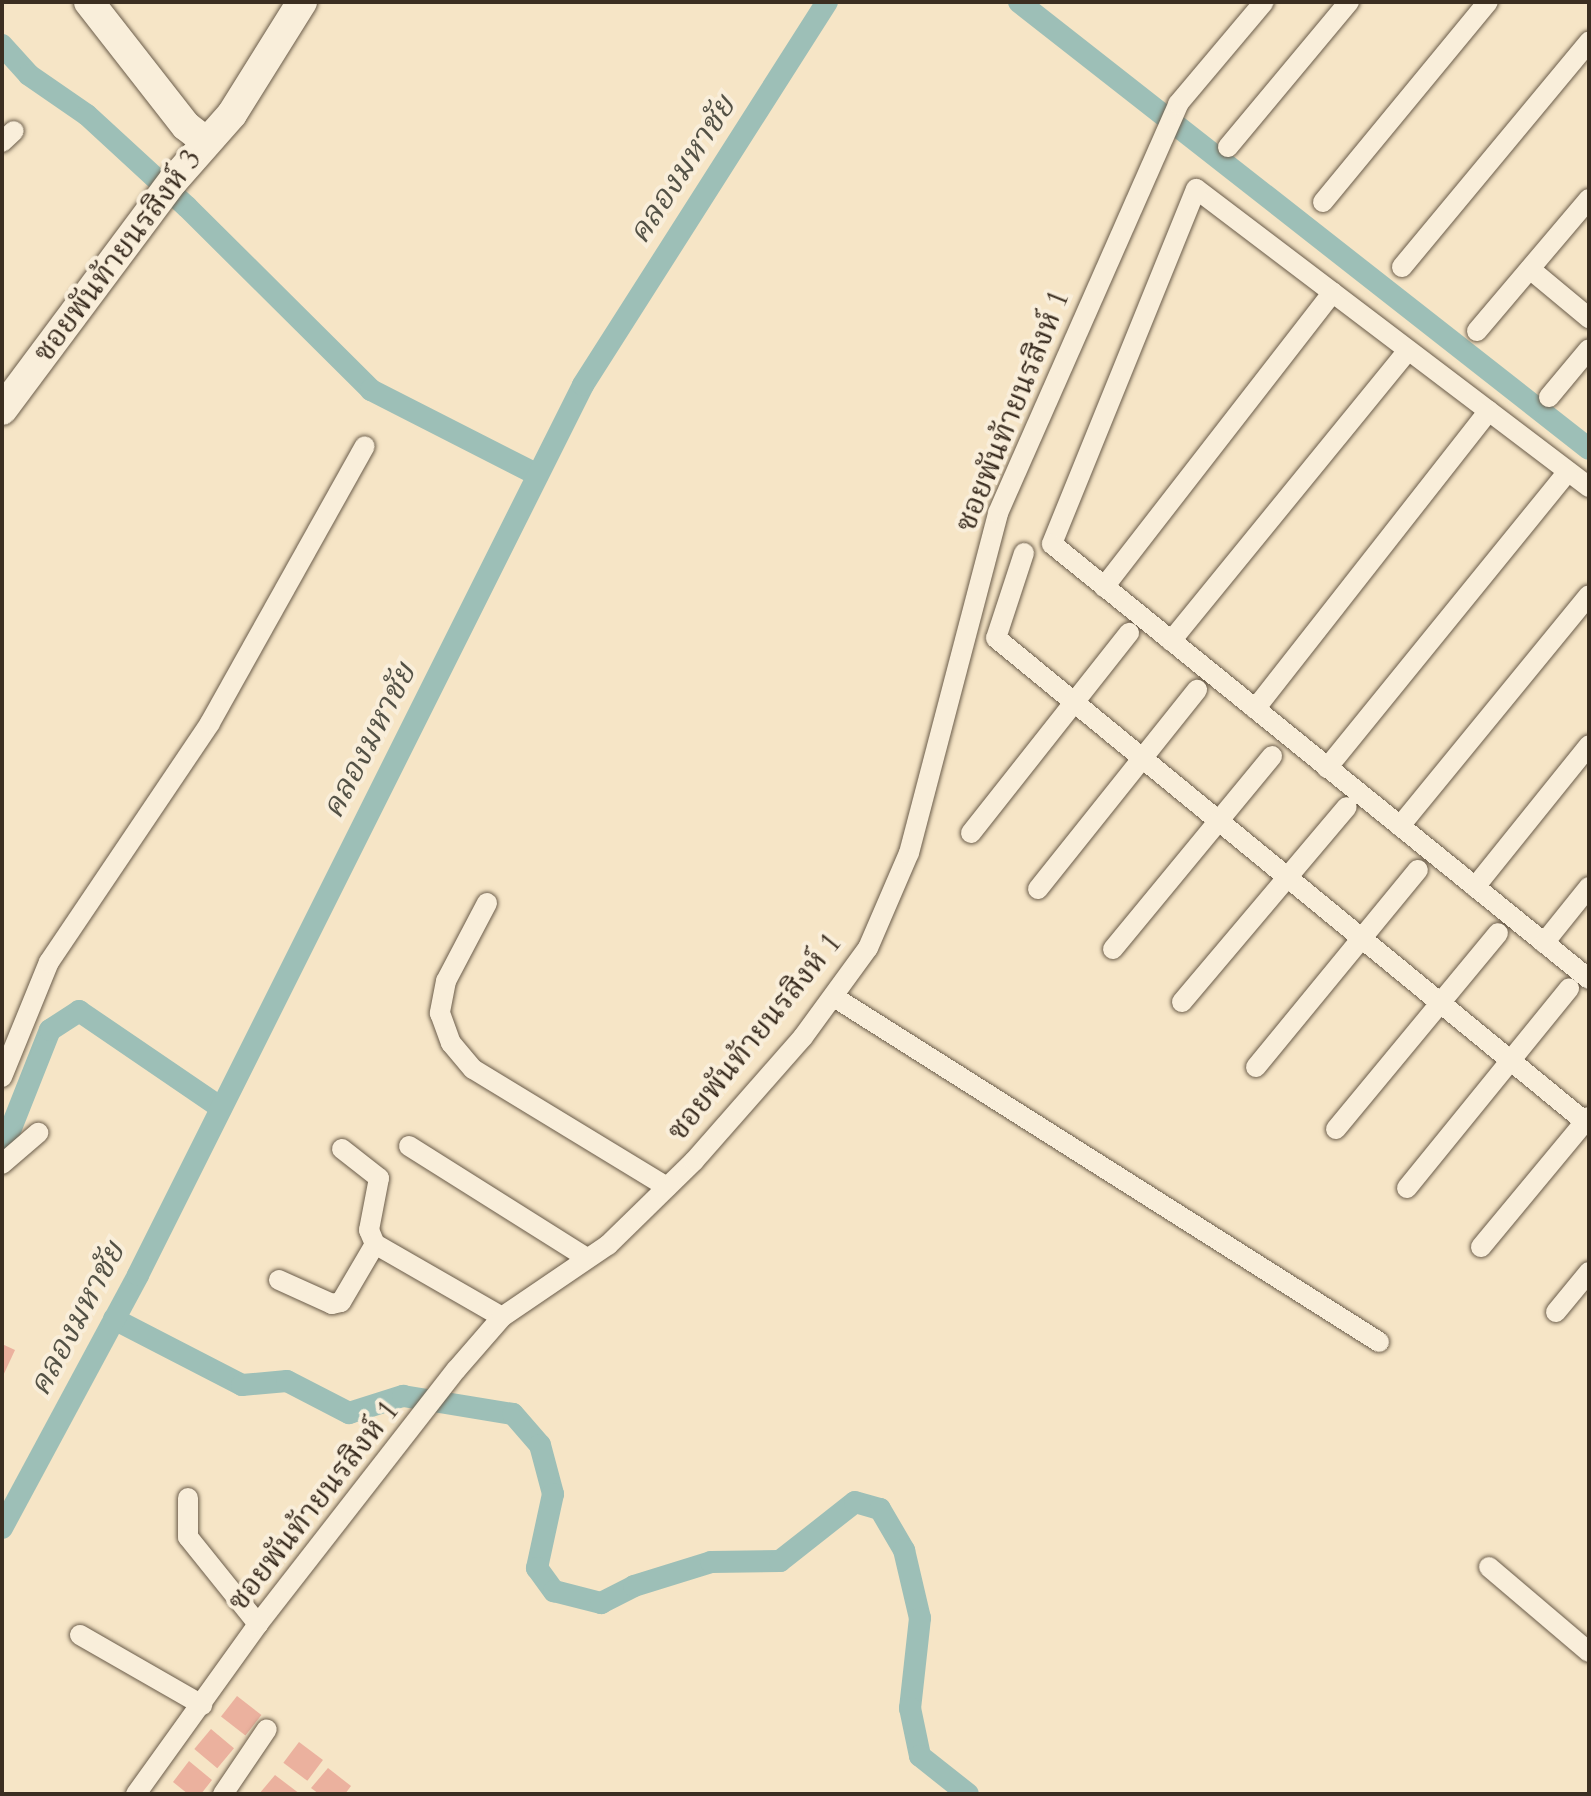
<!DOCTYPE html>
<html>
<head>
<meta charset="utf-8">
<style>
	body { margin:0 }
	#map { position:relative; width:1591px; height:1796px; overflow:hidden; background:#f6e5c6; font-family:Cardo,"Noto Serif Thai",serif }
	div>[style] { position:absolute }
	.canal>* { height:22px; margin:-11px; padding:0 11px; transform-origin:11px; border-radius:11px; background:#9dbfb7 }
	.building>* { inset:0; background:#ebb19e; transform-origin:0 0 }
	.roads { filter:drop-shadow(0 0 2px #6a5c4a) drop-shadow(0 0 2px #6a5c4a) }
	.street>* { height:20px; margin:-10px; padding:0 10px; transform-origin:10px; border-radius:10px; background:#f9eeda }
	.secondary>* { height:30px; margin:-15px; padding:0 15px; transform-origin:15px; border-radius:15px; background:#f9eeda }
	span { translate:-50% -50%; white-space:nowrap; text-align:center; line-height:1.15; -webkit-text-stroke:8px #f9eeda; paint-order:stroke }
	.street-label { font-size:30px; color:#3b2e21 }
	.water-label { font-size:32px; color:#545246; font-style:italic }
	.frame { position:absolute; inset:0; border:4px solid #3b2e21; pointer-events:none }
</style>
</head>
<body>
<div id="map">
	<div class="canal">
		<i style="left:1019px;top:2px;width:724px;rotate:38.1deg"></i>
		<i style="left:2px;top:45px;width:40px;rotate:48deg"></i>
		<i style="left:29px;top:75px;width:70px;rotate:34.6deg"></i>
		<i style="left:87px;top:115px;width:136px;rotate:42.6deg"></i>
		<i style="left:187px;top:207px;width:260px;rotate:44.8deg"></i>
		<i style="left:371px;top:390px;width:187px;rotate:27deg"></i>
		<i style="left:2px;top:1151px;width:130px;rotate:-68.4deg"></i>
		<i style="left:50px;top:1030px;width:35px;rotate:-33deg"></i>
		<i style="left:79px;top:1011px;width:172px;rotate:34.3deg"></i>
		<i style="left:114px;top:1319px;width:144px;rotate:27.3deg"></i>
		<i style="left:242px;top:1385px;width:45px;rotate:-5.1deg"></i>
		<i style="left:287px;top:1381px;width:70px;rotate:27.3deg"></i>
		<i style="left:349px;top:1413px;width:57px;rotate:-17.5deg"></i>
		<i style="left:403px;top:1396px;width:111px;rotate:9.3deg"></i>
		<i style="left:513px;top:1414px;width:41px;rotate:48.9deg"></i>
		<i style="left:540px;top:1445px;width:51px;rotate:75.1deg"></i>
		<i style="left:553px;top:1494px;width:76px;rotate:102.2deg"></i>
		<i style="left:537px;top:1568px;width:29px;rotate:54deg"></i>
		<i style="left:554px;top:1591px;width:49px;rotate:14.3deg"></i>
		<i style="left:601px;top:1603px;width:37px;rotate:-27deg"></i>
		<i style="left:634px;top:1586px;width:81px;rotate:-17.3deg"></i>
		<i style="left:711px;top:1562px;width:69px;rotate:-0.8deg"></i>
		<i style="left:780px;top:1561px;width:95px;rotate:-38.2deg"></i>
		<i style="left:855px;top:1502px;width:26px;rotate:16deg"></i>
		<i style="left:880px;top:1509px;width:48px;rotate:59.7deg"></i>
		<i style="left:904px;top:1550px;width:70px;rotate:76.8deg"></i>
		<i style="left:920px;top:1618px;width:91px;rotate:96.3deg"></i>
		<i style="left:910px;top:1708px;width:49px;rotate:78.2deg"></i>
		<i style="left:920px;top:1756px;width:61px;rotate:38.4deg"></i>
		<i style="left:2px;top:1528px;width:287px;rotate:-61.7deg"></i>
		<i style="left:138px;top:1275px;width:995px;rotate:-63.43deg"></i>
		<i style="left:583px;top:385px;width:454px;rotate:-57.5deg"></i>
	</div>
	<div class="building">
		<i style="clip-path:polygon(2px 1344px,15px 1350px,2px 1378px)"></i>
		<i style="left:237px;top:1696px;width:31px;height:26px;rotate:38deg"></i>
		<i style="left:211px;top:1729px;width:30px;height:26px;rotate:40deg"></i>
		<i style="left:299px;top:1742px;width:30px;height:26px;rotate:37deg"></i>
		<i style="clip-path:polygon(189px 1761px,212px 1780px,201px 1794px,188px 1794px,173px 1782px)"></i>
		<i style="clip-path:polygon(328px 1768px,351px 1786px,345px 1794px,319px 1794px,311px 1788px)"></i>
		<i style="clip-path:polygon(275px 1775px,300px 1794px,259px 1794px)"></i>
	</div>
	<div class="roads">
		<div class="street">
			<i style="left:2px;top:142px;width:16px;rotate:-43deg"></i>
			<i style="left:1228px;top:147px;width:189px;rotate:-50.2deg"></i>
			<i style="left:1323px;top:202px;width:259px;rotate:-50.5deg"></i>
			<i style="left:1402px;top:267px;width:293px;rotate:-50.3deg"></i>
			<i style="left:1530px;top:269px;width:77px;rotate:39.7deg"></i>
			<i style="left:1477px;top:331px;width:173px;rotate:-49.7deg"></i>
			<i style="left:1549px;top:397px;width:62px;rotate:-50.2deg"></i>
			<i style="left:1589px;top:487px;width:493px;rotate:-142.8deg"></i>
			<i style="left:1196px;top:189px;width:383px;rotate:112.1deg"></i>
			<i style="left:1052px;top:544px;width:691px;rotate:39.01deg"></i>
			<i style="left:1024px;top:553px;width:89px;rotate:108.2deg"></i>
			<i style="left:996px;top:638px;width:767px;rotate:39.39deg"></i>
			<i style="left:1104px;top:587px;width:373px;rotate:-52.2deg"></i>
			<i style="left:1171px;top:641px;width:375px;rotate:-50.8deg"></i>
			<i style="left:1255px;top:709px;width:379px;rotate:-51.9deg"></i>
			<i style="left:1327px;top:768px;width:382px;rotate:-50.9deg"></i>
			<i style="left:1400px;top:826px;width:298px;rotate:-50.7deg"></i>
			<i style="left:971px;top:833px;width:255px;rotate:-51.7deg"></i>
			<i style="left:1475px;top:887px;width:182px;rotate:-51.2deg"></i>
			<i style="left:1038px;top:889px;width:255px;rotate:-51.4deg"></i>
			<i style="left:487px;top:903px;width:88px;rotate:117.7deg"></i>
			<i style="left:446px;top:981px;width:33px;rotate:101deg"></i>
			<i style="left:440px;top:1013px;width:32px;rotate:70deg"></i>
			<i style="left:451px;top:1043px;width:34px;rotate:50deg"></i>
			<i style="left:473px;top:1069px;width:227px;rotate:31.3deg"></i>
			<i style="left:1544px;top:943px;width:72px;rotate:-51.2deg"></i>
			<i style="left:1113px;top:949px;width:250px;rotate:-50.5deg"></i>
			<i style="left:834px;top:997px;width:645px;rotate:32.33deg"></i>
			<i style="left:1182px;top:1002px;width:255px;rotate:-49.8deg"></i>
			<i style="left:1256px;top:1067px;width:255px;rotate:-50.6deg"></i>
			<i style="left:2px;top:1077px;width:124px;rotate:-67.8deg"></i>
			<i style="left:49px;top:962px;width:288px;rotate:-56deg"></i>
			<i style="left:210px;top:723px;width:317px;rotate:-60.8deg"></i>
			<i style="left:1336px;top:1129px;width:254px;rotate:-50.4deg"></i>
			<i style="left:409px;top:1146px;width:210px;rotate:32.2deg"></i>
			<i style="left:342px;top:1149px;width:47px;rotate:38.1deg"></i>
			<i style="left:379px;top:1178px;width:53px;rotate:100.9deg"></i>
			<i style="left:369px;top:1230px;width:15px;rotate:67deg"></i>
			<i style="left:375px;top:1244px;width:146px;rotate:29.9deg"></i>
			<i style="left:2px;top:1164px;width:48px;rotate:-40.7deg"></i>
			<i style="left:1407px;top:1188px;width:257px;rotate:-50.9deg"></i>
			<i style="left:1481px;top:1247px;width:169px;rotate:-50.3deg"></i>
			<i style="left:279px;top:1280px;width:58px;rotate:24.4deg"></i>
			<i style="left:332px;top:1304px;width:9px;rotate:-13deg"></i>
			<i style="left:341px;top:1302px;width:67px;rotate:-59.6deg"></i>
			<i style="left:1556px;top:1312px;width:52px;rotate:-50.5deg"></i>
			<i style="left:188px;top:1498px;width:39px;rotate:90deg"></i>
			<i style="left:188px;top:1537px;width:112px;rotate:51.2deg"></i>
			<i style="left:1489px;top:1567px;width:131px;rotate:40.4deg"></i>
			<i style="left:80px;top:1635px;width:141px;rotate:29.8deg"></i>
			<i style="left:136px;top:1794px;width:209px;rotate:-54.3deg"></i>
			<i style="left:258px;top:1624px;width:322px;rotate:-52.1deg"></i>
			<i style="left:456px;top:1370px;width:70px;rotate:-49deg"></i>
			<i style="left:502px;top:1317px;width:128px;rotate:-34.2deg"></i>
			<i style="left:608px;top:1245px;width:120px;rotate:-44.3deg"></i>
			<i style="left:694px;top:1161px;width:165px;rotate:-48.7deg"></i>
			<i style="left:803px;top:1037px;width:110px;rotate:-53.9deg"></i>
			<i style="left:868px;top:948px;width:103px;rotate:-66.7deg"></i>
			<i style="left:909px;top:853px;width:351px;rotate:-75.3deg"></i>
			<i style="left:998px;top:513px;width:447px;rotate:-66.2deg"></i>
			<i style="left:1178px;top:104px;width:133px;rotate:-49.9deg"></i>
			<i style="left:223px;top:1794px;width:78px;rotate:-55.9deg"></i>
		</div>
		<div class="secondary">
			<i style="left:89px;top:2px;width:157px;rotate:52deg"></i>
			<i style="left:186px;top:126px;width:24px;rotate:38deg"></i>
			<i style="left:2px;top:410px;width:286px;rotate:-53.3deg"></i>
			<i style="left:173px;top:181px;width:89px;rotate:-48.6deg"></i>
			<i style="left:232px;top:114px;width:132px;rotate:-58deg"></i>
		</div>
	</div>
	<div class="street-label">
		<span style="left:118px;top:256px;rotate:-53deg">ซอยพันท้ายนรสิงห์ 3</span>
		<span style="left:1013px;top:411px;rotate:-68deg">ซอยพันท้ายนรสิงห์ 1</span>
		<span style="left:755px;top:1037px;rotate:-51deg">ซอยพันท้ายนรสิงห์ 1</span>
		<span style="left:314px;top:1506px;rotate:-52deg">ซอยพันท้ายนรสิงห์ 1</span>
	</div>
	<div class="water-label">
		<span style="left:682px;top:170px;rotate:-57deg">คลองมหาชัย</span>
		<span style="left:369px;top:741px;rotate:-63deg">คลองมหาชัย</span>
		<span style="left:77px;top:1319px;rotate:-62deg">คลองมหาชัย</span>
	</div>
	<div class="frame"></div>
</div>
</body>
</html>
